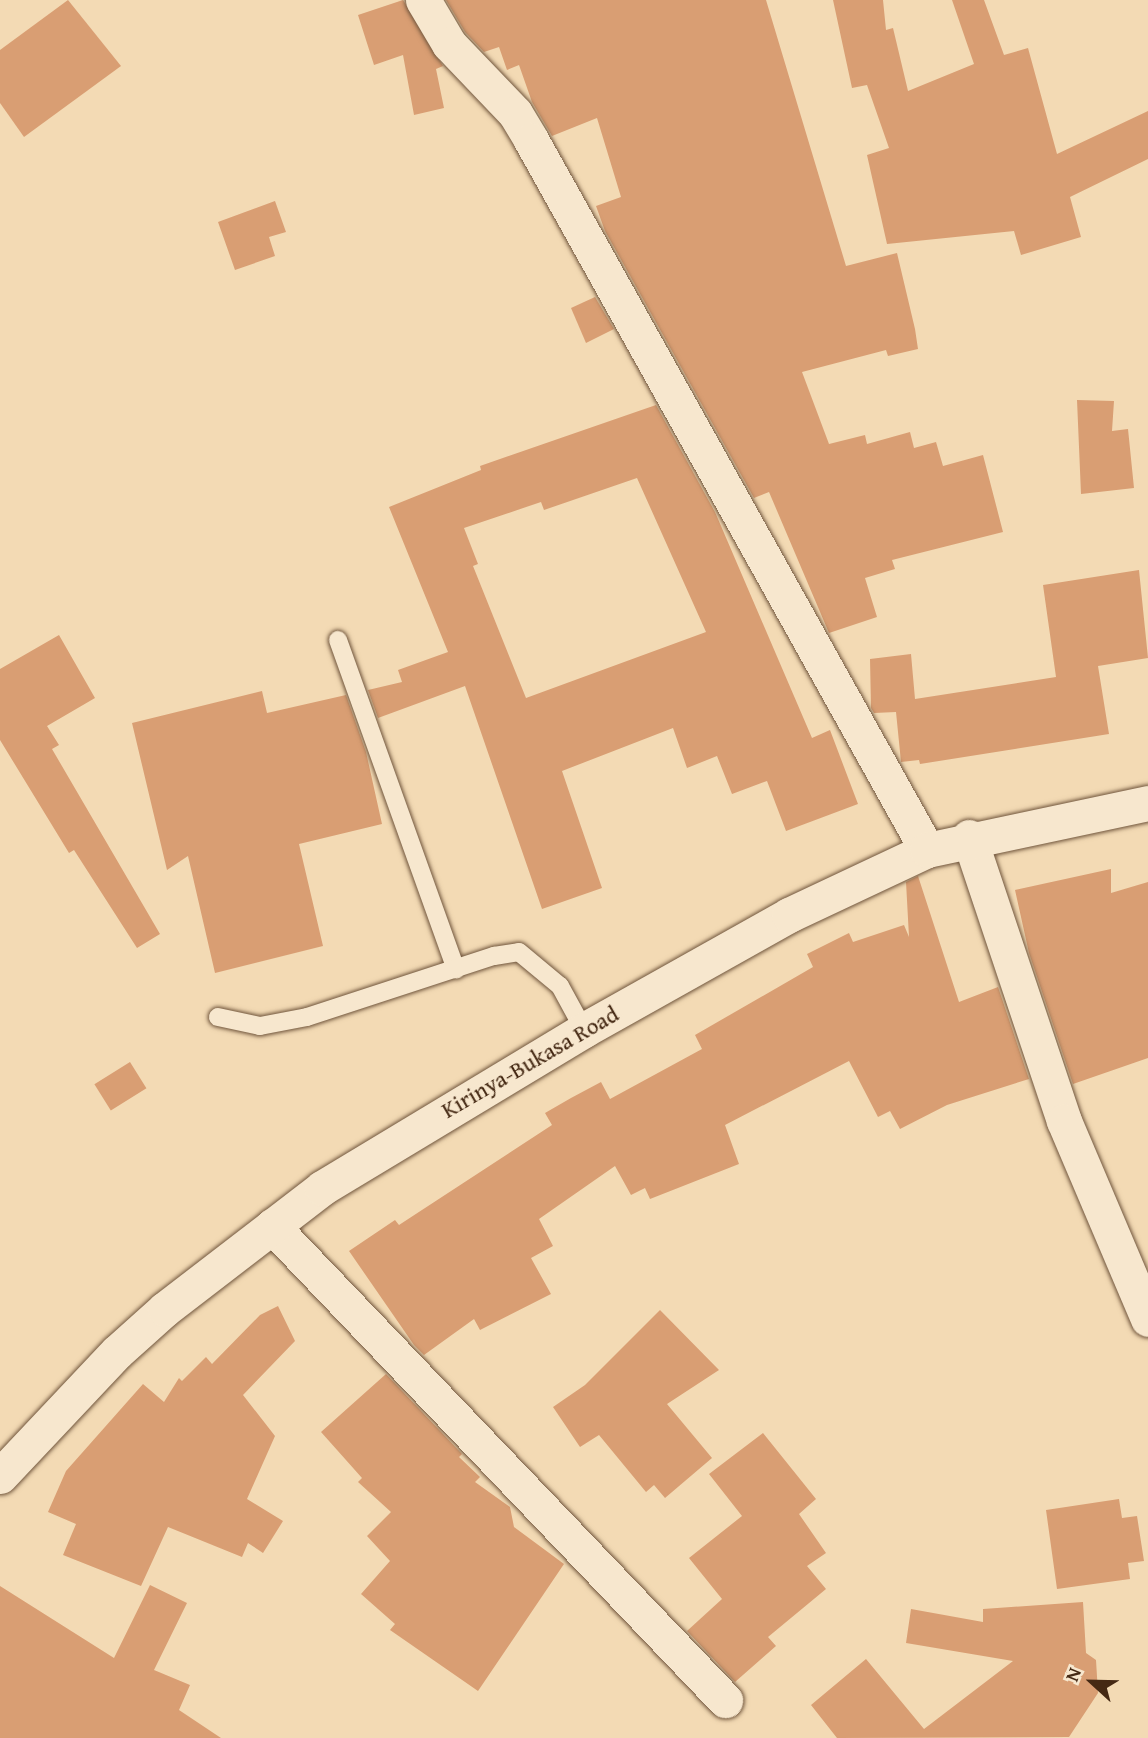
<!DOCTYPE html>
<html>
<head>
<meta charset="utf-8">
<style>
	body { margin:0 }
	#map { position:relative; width:1148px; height:1738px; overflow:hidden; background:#f3dab4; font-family:"Gentium Book Plus",serif }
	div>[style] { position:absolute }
	.building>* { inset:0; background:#d99e73; transform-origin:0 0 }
	.roads { filter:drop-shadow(0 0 2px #70553c) drop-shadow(0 0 2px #70553c) }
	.service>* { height:18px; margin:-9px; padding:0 9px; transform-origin:9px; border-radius:9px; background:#f7e7ce }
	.minor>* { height:35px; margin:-17.5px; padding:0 17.5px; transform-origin:17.5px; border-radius:17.5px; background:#f7e7ce }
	span { translate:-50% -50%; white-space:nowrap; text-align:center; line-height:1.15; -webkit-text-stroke:5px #f7e7ce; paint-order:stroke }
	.street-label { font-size:23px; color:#452914 }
	.north { position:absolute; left:1057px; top:1647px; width:70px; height:70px; -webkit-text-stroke:5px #f7e7ce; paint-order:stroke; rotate:292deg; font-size:19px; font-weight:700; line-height:28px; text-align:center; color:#452914 }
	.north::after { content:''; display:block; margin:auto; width:24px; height:32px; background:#452914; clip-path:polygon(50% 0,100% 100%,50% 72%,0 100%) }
</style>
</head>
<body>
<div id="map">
	<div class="building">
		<i style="clip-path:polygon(68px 0,121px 66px,24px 137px,0 103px,0 50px)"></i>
		<i style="clip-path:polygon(403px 0,443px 66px,436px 69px,444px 108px,414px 115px,403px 55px,374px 65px,358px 15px)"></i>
		<i style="clip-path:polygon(446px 0,766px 0,846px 266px,897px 253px,915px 329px,918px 349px,888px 356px,886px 350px,802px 372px,829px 444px,865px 435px,867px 444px,910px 432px,914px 448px,936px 442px,943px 466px,983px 455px,1003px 532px,892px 560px,895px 569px,865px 578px,877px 617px,829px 633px,769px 492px,754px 498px,605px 231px,596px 206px,621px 197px,597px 118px,552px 136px,532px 102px,519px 65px,507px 70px,499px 47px,484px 52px,465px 32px)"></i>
		<i style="clip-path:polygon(833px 0,883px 0,886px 30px,893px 28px,908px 91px,974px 64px,952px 0,984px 0,1004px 55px,1028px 48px,1057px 154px,1148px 111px,1148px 159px,1070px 197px,1081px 237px,1021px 255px,1014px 231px,887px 244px,867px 155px,889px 148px,867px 85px,852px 88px)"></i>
		<i style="clip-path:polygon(275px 201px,286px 232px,269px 237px,275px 256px,235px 270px,218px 222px)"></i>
		<i style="clip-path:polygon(595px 297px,614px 329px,586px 343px,571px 308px)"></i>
		<i style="clip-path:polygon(1077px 400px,1114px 401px,1112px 431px,1128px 429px,1134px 488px,1081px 494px)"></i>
		<i style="clip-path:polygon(evenodd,656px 405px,715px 512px,812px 738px,830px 730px,858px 804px,786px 831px,767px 781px,732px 794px,717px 756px,687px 768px,673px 728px,562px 771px,602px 888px,542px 909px,465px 686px,378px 718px,368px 690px,402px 682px,398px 670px,448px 652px,389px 507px,481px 470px,480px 466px,656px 405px,637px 478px,706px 632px,526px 698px,473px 566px,478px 564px,464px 528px,541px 502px,544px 510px,637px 478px)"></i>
		<i style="clip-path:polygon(1139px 570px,1148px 658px,1098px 666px,1109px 734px,920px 764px,919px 760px,901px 762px,896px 712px,874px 713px,871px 708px,870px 659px,911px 654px,915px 699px,1056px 677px,1043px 585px)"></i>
		<i style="clip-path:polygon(59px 635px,95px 698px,47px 726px,59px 745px,52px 749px,160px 934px,137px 948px,74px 850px,69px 853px,0 740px,0 669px)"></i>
		<i style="clip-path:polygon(262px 691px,267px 713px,346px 695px,366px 752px,382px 824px,299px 844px,323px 946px,215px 973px,188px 856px,167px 870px,132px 723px)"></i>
		<i style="clip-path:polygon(1111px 869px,1111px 893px,1148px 882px,1148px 1058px,1073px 1084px,1029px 953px,1015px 890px)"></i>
		<i style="clip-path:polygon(918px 876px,959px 1002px,998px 987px,1029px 1079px,947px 1105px,900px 1129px,890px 1111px,878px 1117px,849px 1061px,725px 1125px,739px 1164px,650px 1199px,645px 1188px,631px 1195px,615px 1166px,539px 1219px,553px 1246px,531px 1258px,551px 1294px,480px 1330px,474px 1319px,424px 1355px,414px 1345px,349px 1251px,395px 1220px,399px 1225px,552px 1125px,545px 1113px,571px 1098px,601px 1082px,610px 1099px,702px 1049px,695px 1035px,813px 967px,807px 954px,849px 933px,853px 942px,904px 925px,909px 937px,906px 882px)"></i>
		<i style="left:130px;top:1062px;width:31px;height:42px;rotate:58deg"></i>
		<i style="clip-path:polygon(278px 1306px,295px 1341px,243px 1395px,275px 1436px,247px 1499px,283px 1521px,263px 1553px,248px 1543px,242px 1557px,168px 1527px,141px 1586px,63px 1555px,76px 1524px,48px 1512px,66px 1471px,143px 1384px,164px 1402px,179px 1378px,182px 1381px,206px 1357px,212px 1364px,260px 1315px)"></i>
		<i style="clip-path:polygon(660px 1310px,719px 1370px,667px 1404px,712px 1458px,665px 1498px,654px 1485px,646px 1492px,599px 1435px,580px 1447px,553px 1407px,585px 1385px)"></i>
		<i style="clip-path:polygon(386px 1374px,462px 1454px,459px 1457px,480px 1477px,475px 1482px,510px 1507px,514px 1527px,564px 1564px,478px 1691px,390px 1630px,395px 1624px,361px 1594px,390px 1561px,367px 1536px,391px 1512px,358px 1482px,362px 1478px,321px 1432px)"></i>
		<i style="clip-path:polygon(763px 1433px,816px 1499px,799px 1514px,826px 1553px,807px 1566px,826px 1589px,768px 1637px,776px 1646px,735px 1682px,687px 1631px,722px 1599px,689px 1558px,742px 1516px,709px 1474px)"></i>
		<i style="clip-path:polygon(1119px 1499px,1122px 1518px,1137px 1516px,1144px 1561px,1128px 1563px,1130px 1579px,1057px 1589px,1046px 1510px)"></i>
		<i style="clip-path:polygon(150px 1585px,187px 1603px,154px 1670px,190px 1685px,179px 1710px,221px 1738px,0 1738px,0 1586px,114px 1658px)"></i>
		<i style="clip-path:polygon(1083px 1602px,1086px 1653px,1096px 1660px,1098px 1693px,1069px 1737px,837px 1738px,811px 1705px,866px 1659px,924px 1729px,1013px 1661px,906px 1643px,911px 1609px,983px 1622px,983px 1609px)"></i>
	</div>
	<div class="roads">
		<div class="service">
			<i style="left:338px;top:640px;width:350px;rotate:70.3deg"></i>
			<i style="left:218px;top:1017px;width:43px;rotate:12.1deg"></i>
			<i style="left:260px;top:1026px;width:48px;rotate:-10.8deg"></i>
			<i style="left:307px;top:1017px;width:197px;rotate:-18.1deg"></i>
			<i style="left:494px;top:956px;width:25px;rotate:-9deg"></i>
			<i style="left:519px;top:952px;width:53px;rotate:39.7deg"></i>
			<i style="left:560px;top:986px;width:50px;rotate:61.4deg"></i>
		</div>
		<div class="minor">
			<i style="left:423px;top:0;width:51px;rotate:59.4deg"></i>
			<i style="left:449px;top:44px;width:95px;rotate:46.3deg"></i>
			<i style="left:515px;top:113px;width:31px;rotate:59deg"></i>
			<i style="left:531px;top:140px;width:813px;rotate:60.85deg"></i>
			<i style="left:969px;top:837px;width:299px;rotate:71.5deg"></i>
			<i style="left:1064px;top:1121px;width:215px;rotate:67deg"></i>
			<i style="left:272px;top:1226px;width:656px;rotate:46.3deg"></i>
			<i style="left:0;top:1476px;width:170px;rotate:-46.7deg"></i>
			<i style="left:117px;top:1352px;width:64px;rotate:-41.9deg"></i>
			<i style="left:165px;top:1309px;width:198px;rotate:-37.6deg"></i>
			<i style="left:322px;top:1188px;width:306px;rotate:-31.1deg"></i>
			<i style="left:584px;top:1030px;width:235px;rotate:-29.3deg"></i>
			<i style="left:789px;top:915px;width:153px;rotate:-25.2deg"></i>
			<i style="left:927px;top:850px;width:226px;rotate:-12deg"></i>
		</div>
	</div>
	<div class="street-label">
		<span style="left:530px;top:1062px;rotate:-30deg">Kirinya-Bukasa Road</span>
	</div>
	<div class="north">N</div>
</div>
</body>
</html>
